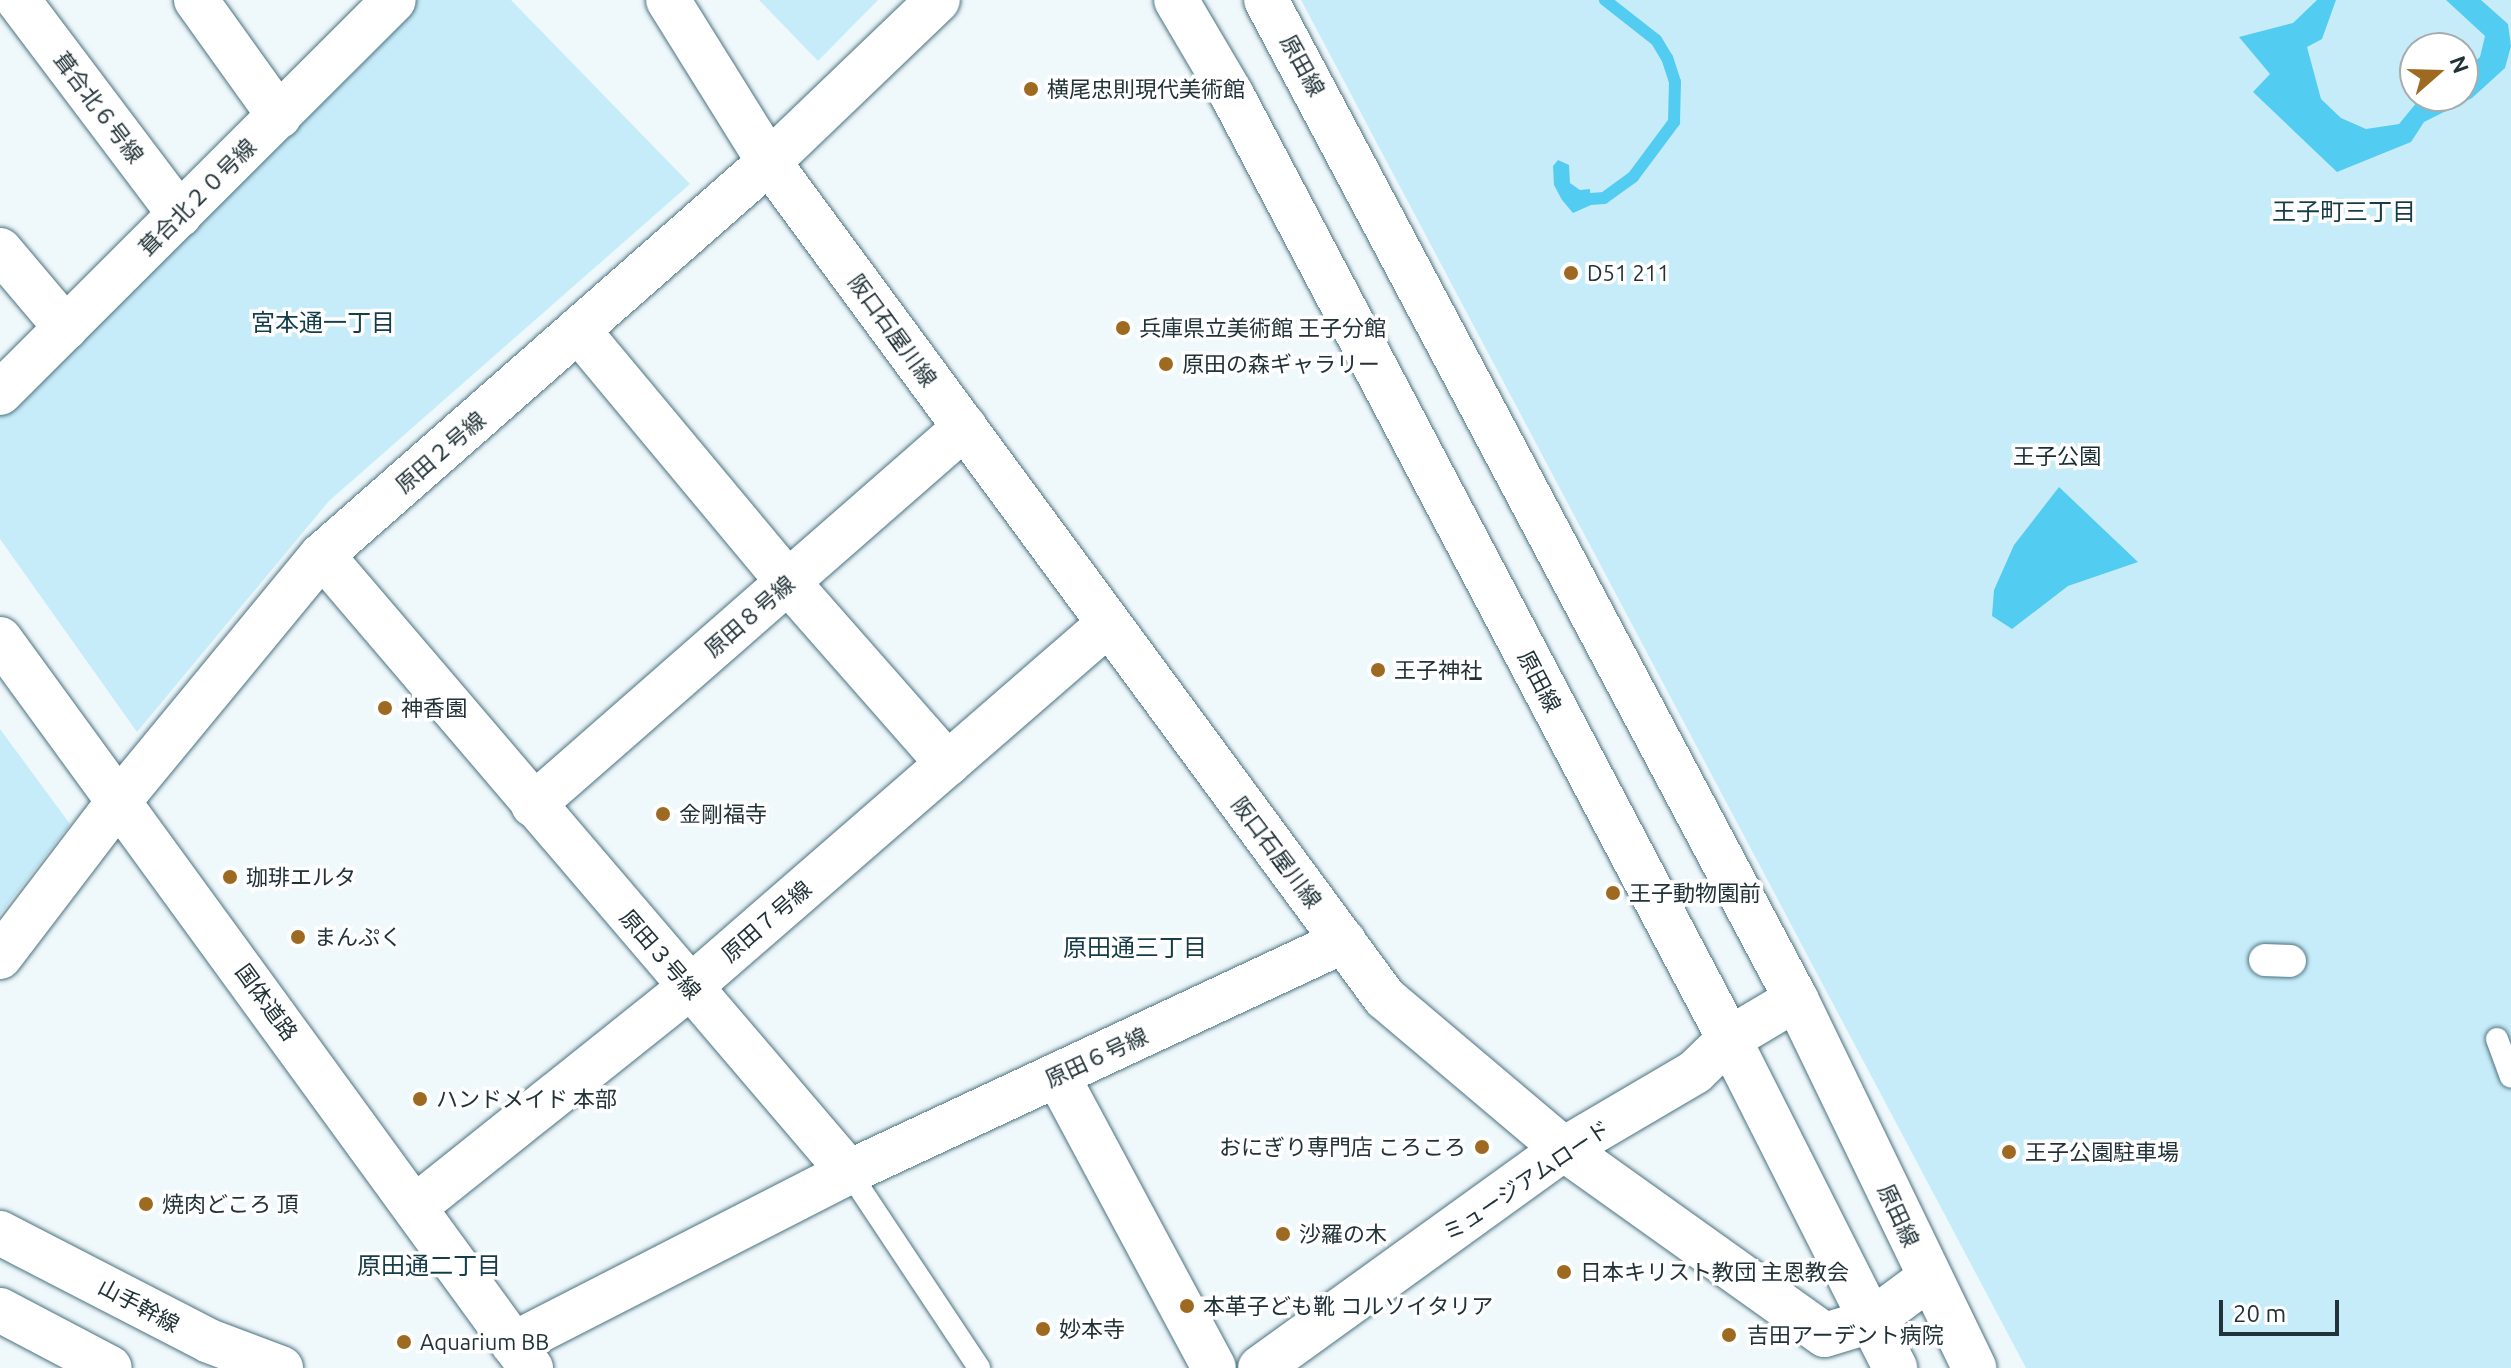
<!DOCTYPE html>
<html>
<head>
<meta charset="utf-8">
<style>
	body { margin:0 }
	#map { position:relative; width:2511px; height:1368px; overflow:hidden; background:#eff8fb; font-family:Ubuntu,"Noto Sans JP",sans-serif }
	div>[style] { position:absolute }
	.green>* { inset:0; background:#c7ecf9 }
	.water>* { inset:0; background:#52cdf1 }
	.stream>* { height:12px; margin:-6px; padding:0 6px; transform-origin:6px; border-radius:6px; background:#52cdf1 }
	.roads { filter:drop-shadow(0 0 2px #4b7381) drop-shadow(0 0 2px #4b7381) }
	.service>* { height:22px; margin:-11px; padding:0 11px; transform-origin:11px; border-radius:11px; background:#fff }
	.pedestrian>* { height:32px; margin:-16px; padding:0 16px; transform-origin:16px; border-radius:16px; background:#fff }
	.minor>* { height:44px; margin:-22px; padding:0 22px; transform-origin:22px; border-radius:22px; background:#fff }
	.tertiary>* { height:44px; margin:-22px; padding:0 22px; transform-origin:22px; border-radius:22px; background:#fff }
	.primary>* { height:44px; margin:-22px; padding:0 22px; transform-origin:22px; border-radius:22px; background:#fff }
	.dots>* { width:22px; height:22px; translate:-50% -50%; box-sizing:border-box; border:4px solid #fff; border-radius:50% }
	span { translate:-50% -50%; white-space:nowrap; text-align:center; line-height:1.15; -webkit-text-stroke:7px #fff; paint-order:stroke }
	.street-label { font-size:22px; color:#213238 }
	.poi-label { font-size:22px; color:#213238 }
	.left { translate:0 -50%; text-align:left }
	.right { translate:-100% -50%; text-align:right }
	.park-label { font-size:22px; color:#182d34 }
	.neighbourhood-label { font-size:24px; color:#143d49 }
	.north { position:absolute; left:2399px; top:32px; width:80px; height:80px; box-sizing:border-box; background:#fff; border:2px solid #a6adaf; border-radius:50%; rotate:70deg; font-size:22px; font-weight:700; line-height:32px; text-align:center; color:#213238 }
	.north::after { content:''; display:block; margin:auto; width:28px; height:36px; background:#9e6a21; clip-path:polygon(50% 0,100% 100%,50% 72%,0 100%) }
	.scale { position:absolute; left:2219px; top:1300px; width:120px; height:36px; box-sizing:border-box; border:4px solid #213238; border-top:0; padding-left:10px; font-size:24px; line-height:28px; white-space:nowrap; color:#213238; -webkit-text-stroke:6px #fff; paint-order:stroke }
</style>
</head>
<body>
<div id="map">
	<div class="green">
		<i style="clip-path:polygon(417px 0,511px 0,690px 184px,329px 501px,137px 732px,0 539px,0 412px)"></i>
		<i style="clip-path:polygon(759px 0,878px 0,818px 61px)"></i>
		<i style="clip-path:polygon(evenodd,1301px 0,2511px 0,2511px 1368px,2026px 1368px,1301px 0,2415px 48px,2463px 48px,2463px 96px,2415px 96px,2415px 48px)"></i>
		<i style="clip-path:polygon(0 729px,70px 824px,0 914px)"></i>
	</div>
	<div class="water">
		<i style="clip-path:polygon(2317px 0,2336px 0,2322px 39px,2307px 47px,2321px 99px,2341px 118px,2366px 129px,2399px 124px,2422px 96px,2463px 96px,2463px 72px,2480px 57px,2485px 36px,2446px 0,2481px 0,2508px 24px,2511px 46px,2505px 68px,2472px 98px,2424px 122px,2411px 142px,2337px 172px,2253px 92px,2270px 74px,2239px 37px,2293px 23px)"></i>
		<i style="clip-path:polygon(1558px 160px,1569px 165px,1570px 183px,1580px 190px,1590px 189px,1591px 205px,1573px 213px,1562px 200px,1554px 185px,1553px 166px)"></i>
		<i style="clip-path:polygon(2059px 487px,2138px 562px,2068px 586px,2012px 629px,1992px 616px,1994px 590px,2014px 545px)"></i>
	</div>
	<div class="stream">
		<i style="left:1591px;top:199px;width:13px;rotate:-4deg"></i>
		<i style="left:1604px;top:198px;width:36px;rotate:-36deg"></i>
		<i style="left:1633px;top:177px;width:69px;rotate:-53.3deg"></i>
		<i style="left:1674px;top:122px;width:40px;rotate:-88.6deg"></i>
		<i style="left:1675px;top:82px;width:25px;rotate:-108deg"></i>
		<i style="left:1667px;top:58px;width:21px;rotate:-121deg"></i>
		<i style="left:1656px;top:40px;width:65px;rotate:-141.9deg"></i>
	</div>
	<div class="roads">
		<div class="service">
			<i style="left:2497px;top:1039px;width:40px;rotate:69.8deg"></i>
			<i style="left:849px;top:1172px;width:235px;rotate:56.4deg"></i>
		</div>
		<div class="pedestrian">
			<i style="left:2265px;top:960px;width:25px;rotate:2deg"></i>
		</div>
		<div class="minor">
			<i style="left:18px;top:0;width:269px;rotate:53deg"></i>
			<i style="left:196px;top:0;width:143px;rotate:54.4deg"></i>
			<i style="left:668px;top:0;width:191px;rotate:58.1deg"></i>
			<i style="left:769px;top:162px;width:1038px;rotate:53.62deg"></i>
			<i style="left:1385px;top:998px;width:234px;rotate:40.2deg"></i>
			<i style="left:1564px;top:1149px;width:320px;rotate:35.5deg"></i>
			<i style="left:1825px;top:1335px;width:48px;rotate:-16.9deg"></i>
			<i style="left:1871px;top:1321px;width:72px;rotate:-36.6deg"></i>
			<i style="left:0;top:250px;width:102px;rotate:49.8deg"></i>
			<i style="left:578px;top:330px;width:328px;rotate:50.2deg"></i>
			<i style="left:788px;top:582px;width:242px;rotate:48.7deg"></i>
			<i style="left:0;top:393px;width:556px;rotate:-44.93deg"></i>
			<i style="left:322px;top:555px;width:811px;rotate:49.5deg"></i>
			<i style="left:533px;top:805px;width:574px;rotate:-41.19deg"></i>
			<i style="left:1057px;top:1075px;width:332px;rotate:61.8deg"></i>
			<i style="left:416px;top:1206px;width:349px;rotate:-38.6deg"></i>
			<i style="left:689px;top:988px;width:554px;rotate:-40.97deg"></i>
			<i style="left:513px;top:1344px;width:377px;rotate:-27.1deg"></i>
			<i style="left:849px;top:1172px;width:546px;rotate:-25.02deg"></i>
			<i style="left:1260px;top:1368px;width:375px;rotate:-35.8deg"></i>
			<i style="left:1564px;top:1149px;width:152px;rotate:-30.4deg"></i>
			<i style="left:1695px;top:1072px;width:47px;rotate:-44.1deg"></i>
			<i style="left:1729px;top:1039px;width:78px;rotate:-30.8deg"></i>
		</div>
		<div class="tertiary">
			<i style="left:0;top:639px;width:902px;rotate:53.93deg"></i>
			<i style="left:0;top:957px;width:196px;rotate:-52.7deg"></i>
			<i style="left:119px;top:801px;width:319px;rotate:-50.5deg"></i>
			<i style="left:322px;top:555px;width:595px;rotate:-41.32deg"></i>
			<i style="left:769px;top:162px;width:234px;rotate:-43.8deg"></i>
			<i style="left:0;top:1233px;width:235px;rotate:27.3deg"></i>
			<i style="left:209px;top:1341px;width:77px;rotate:20.6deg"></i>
			<i style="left:0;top:1310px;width:124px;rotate:27.8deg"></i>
		</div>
		<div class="primary">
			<i style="left:1176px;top:0;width:110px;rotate:59.5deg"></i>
			<i style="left:1232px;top:95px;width:1067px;rotate:62.23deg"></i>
			<i style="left:1729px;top:1039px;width:369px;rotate:63.2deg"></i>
			<i style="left:1266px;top:0;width:1131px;rotate:62.05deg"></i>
			<i style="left:1796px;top:999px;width:410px;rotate:64.2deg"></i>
		</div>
	</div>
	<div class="dots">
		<i style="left:1031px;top:89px;background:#9e6a21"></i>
		<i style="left:1571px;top:273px;background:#9e6a21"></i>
		<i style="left:1123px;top:328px;background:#9e6a21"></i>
		<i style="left:1166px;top:364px;background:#9e6a21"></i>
		<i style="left:1378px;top:670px;background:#9e6a21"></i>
		<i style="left:385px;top:708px;background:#9e6a21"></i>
		<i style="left:663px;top:814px;background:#9e6a21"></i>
		<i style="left:230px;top:877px;background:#9e6a21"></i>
		<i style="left:1613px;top:893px;background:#9e6a21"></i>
		<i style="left:298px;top:937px;background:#9e6a21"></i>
		<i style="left:420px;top:1099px;background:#9e6a21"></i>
		<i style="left:1482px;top:1147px;background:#9e6a21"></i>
		<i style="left:2009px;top:1152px;background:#9e6a21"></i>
		<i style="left:146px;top:1204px;background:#9e6a21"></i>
		<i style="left:1283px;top:1234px;background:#9e6a21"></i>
		<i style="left:1564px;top:1272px;background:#9e6a21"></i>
		<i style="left:1187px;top:1306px;background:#9e6a21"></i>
		<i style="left:1043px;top:1329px;background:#9e6a21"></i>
		<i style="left:1729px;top:1335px;background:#9e6a21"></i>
		<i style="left:404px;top:1342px;background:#9e6a21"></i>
	</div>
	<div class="street-label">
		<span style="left:1303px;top:65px;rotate:61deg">原田線</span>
		<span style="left:99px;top:107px;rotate:53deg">葺合北６号線</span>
		<span style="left:197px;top:197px;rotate:-45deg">葺合北２０号線</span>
		<span style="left:893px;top:330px;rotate:54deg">阪口石屋川線</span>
		<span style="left:440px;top:452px;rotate:-41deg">原田２号線</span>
		<span style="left:749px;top:616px;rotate:-41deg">原田８号線</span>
		<span style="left:1540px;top:681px;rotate:62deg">原田線</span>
		<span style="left:1277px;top:852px;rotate:53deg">阪口石屋川線</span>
		<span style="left:766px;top:921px;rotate:-41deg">原田７号線</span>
		<span style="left:661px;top:954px;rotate:49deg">原田３号線</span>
		<span style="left:267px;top:1002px;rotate:54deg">国体道路</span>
		<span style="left:1096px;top:1057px;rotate:-25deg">原田６号線</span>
		<span style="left:1526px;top:1180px;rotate:-34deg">ミュージアムロード</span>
		<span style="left:1899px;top:1215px;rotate:65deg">原田線</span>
		<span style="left:139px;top:1305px;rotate:28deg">山手幹線</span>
	</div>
	<div class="poi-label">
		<span class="left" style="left:1047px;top:89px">横尾忠則現代美術館</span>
		<span class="left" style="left:1587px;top:273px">D51 211</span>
		<span class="left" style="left:1139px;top:328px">兵庫県立美術館 王子分館</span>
		<span class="left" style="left:1182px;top:364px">原田の森ギャラリー</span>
		<span class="left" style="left:1394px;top:670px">王子神社</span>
		<span class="left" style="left:401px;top:708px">神香園</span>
		<span class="left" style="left:679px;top:814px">金剛福寺</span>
		<span class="left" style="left:246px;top:877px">珈琲エルタ</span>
		<span class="left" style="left:1629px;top:893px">王子動物園前</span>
		<span class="left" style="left:314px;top:937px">まんぷく</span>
		<span class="left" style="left:436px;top:1099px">ハンドメイド 本部</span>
		<span class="right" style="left:1466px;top:1147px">おにぎり専門店 ころころ</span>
		<span class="left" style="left:2025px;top:1152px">王子公園駐車場</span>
		<span class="left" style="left:162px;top:1204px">焼肉どころ 頂</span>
		<span class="left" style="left:1299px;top:1234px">沙羅の木</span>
		<span class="left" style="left:1580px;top:1272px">日本キリスト教団 主恩教会</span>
		<span class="left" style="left:1203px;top:1306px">本革子ども靴 コルソイタリア</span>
		<span class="left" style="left:1059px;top:1329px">妙本寺</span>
		<span class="left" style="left:1747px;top:1335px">吉田アーデント病院</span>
		<span class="left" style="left:420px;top:1342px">Aquarium BB</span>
	</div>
	<div class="park-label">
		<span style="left:2057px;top:456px">王子公園</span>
	</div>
	<div class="neighbourhood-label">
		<span style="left:2344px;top:212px">王子町三丁目</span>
		<span style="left:323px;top:323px">宮本通一丁目</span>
		<span style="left:1135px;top:948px">原田通三丁目</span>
		<span style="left:429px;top:1266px">原田通二丁目</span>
	</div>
	<div class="north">N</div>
	<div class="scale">20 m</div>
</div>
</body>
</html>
